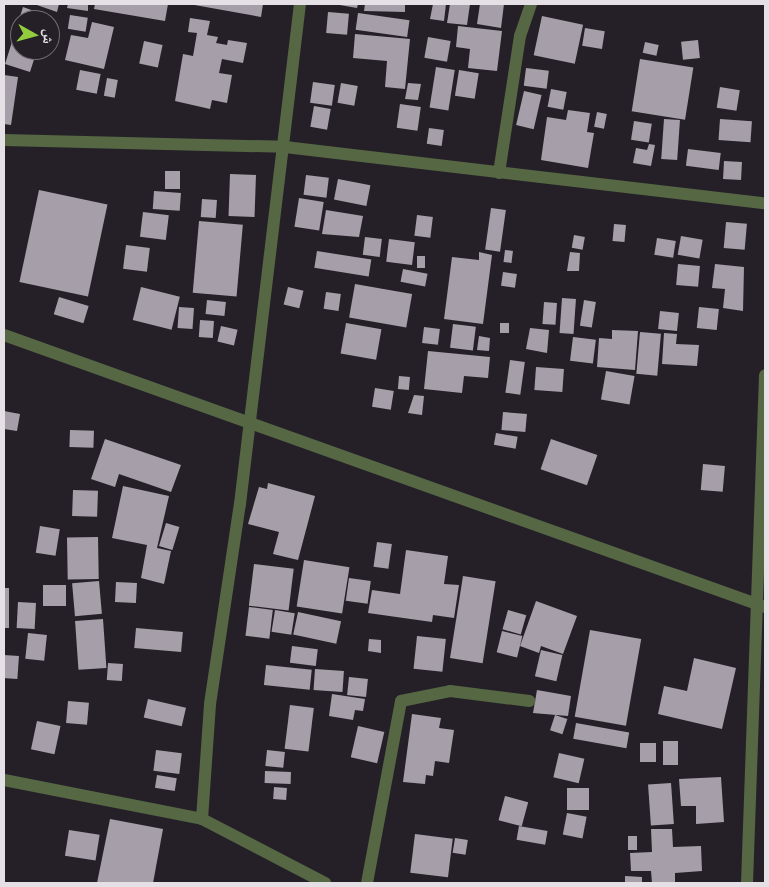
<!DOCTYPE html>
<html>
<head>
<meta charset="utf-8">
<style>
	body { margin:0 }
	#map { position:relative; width:769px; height:887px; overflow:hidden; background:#252028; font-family:"Golos Text","Noto Naskh Arabic",sans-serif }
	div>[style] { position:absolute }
	.building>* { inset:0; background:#a69faa; transform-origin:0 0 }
	.minor>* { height:12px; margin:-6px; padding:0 6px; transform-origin:6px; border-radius:6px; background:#566744 }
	span { translate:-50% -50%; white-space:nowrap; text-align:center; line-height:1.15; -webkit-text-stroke:5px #252028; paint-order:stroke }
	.frame { position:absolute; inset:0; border:5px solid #e4e0e6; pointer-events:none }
	.north { position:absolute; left:10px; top:10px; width:50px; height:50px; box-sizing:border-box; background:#252028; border:1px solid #716d74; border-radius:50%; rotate:97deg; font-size:14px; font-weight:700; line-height:20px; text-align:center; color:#e4e0e6 }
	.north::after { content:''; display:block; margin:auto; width:18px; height:22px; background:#93cd3d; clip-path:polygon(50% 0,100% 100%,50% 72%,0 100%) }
</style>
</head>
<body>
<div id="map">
	<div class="building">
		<i style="clip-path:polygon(34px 4px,59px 4px,57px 12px)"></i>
		<i style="clip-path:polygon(68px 4px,88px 4px,88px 11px,67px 8px)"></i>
		<i style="clip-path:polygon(95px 4px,168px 4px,165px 21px,94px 9px)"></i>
		<i style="clip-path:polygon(189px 4px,263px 4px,261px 17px)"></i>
		<i style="clip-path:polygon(334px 4px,358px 4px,357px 8px)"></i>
		<i style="clip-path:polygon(365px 4px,405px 4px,405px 12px,364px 11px)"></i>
		<i style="clip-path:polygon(433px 4px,446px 4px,444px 21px,430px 19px)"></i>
		<i style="clip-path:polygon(450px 4px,470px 4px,467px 25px,447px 23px)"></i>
		<i style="clip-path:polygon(480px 4px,504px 4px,501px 28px,477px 24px)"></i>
		<i style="clip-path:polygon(23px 7px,48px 16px,46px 20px,20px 20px,20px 50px,37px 50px,30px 72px,5px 64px)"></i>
		<i style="left:328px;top:12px;width:21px;height:21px;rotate:5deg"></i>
		<i style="left:358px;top:13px;width:52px;height:17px;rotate:8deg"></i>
		<i style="left:70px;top:15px;width:18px;height:14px;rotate:9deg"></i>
		<i style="left:542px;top:16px;width:42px;height:40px;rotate:12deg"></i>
		<i style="clip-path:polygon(190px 18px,210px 21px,207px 35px,218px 37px,216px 43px,227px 45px,228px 40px,247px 43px,243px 63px,222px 59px,219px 73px,232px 75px,227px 103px,212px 100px,210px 109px,175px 101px,183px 54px,193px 56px,197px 33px,188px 32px)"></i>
		<i style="clip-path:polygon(92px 22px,114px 27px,104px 69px,65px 60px,71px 35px,88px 38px)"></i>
		<i style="clip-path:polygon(458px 26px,502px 31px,497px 71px,468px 68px,470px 49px,456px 47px)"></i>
		<i style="left:585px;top:28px;width:20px;height:18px;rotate:9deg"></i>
		<i style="clip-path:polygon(355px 34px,410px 39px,405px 89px,385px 87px,387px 61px,353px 58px)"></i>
		<i style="left:428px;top:37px;width:23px;height:21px;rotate:10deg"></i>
		<i style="left:698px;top:40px;width:18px;height:17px;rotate:84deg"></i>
		<i style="left:144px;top:41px;width:19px;height:23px;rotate:12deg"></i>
		<i style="left:645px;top:42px;width:14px;height:11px;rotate:12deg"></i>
		<i style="left:640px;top:59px;width:54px;height:53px;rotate:9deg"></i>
		<i style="left:436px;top:67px;width:19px;height:41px;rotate:9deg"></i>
		<i style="left:526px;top:68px;width:23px;height:18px;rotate:7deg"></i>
		<i style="left:80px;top:70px;width:21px;height:20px;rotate:11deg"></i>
		<i style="left:459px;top:70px;width:20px;height:26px;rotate:9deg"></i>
		<i style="clip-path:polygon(4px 75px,18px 77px,11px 125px,4px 124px)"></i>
		<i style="left:107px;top:78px;width:11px;height:18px;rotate:10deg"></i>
		<i style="left:313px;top:82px;width:22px;height:21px;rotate:8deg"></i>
		<i style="left:341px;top:83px;width:17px;height:20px;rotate:10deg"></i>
		<i style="clip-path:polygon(408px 83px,421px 84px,418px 100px,405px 99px)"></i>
		<i style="left:720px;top:87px;width:20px;height:21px;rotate:9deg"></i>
		<i style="left:551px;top:89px;width:16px;height:18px;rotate:11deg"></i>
		<i style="left:524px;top:91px;width:18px;height:35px;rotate:13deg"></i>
		<i style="left:400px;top:104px;width:21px;height:24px;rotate:8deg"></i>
		<i style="left:314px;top:106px;width:17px;height:21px;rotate:10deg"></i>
		<i style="clip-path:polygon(568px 110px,590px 113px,587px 132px,594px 133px,588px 168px,541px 160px,547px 117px,566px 120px)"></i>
		<i style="left:597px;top:112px;width:10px;height:15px;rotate:11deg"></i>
		<i style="left:664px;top:119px;width:16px;height:40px;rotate:4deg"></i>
		<i style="left:720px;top:119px;width:32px;height:21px;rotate:4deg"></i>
		<i style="left:634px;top:121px;width:18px;height:19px;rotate:9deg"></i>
		<i style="left:429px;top:128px;width:15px;height:16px;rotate:8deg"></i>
		<i style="clip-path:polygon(649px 144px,655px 145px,651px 166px,633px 163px,636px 148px,647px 150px)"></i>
		<i style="left:688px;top:149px;width:33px;height:17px;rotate:7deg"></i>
		<i style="left:724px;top:161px;width:18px;height:18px;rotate:3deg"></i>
		<i style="left:165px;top:171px;width:15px;height:18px"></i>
		<i style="left:230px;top:174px;width:26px;height:42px;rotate:2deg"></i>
		<i style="left:306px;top:175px;width:23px;height:20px;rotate:7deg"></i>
		<i style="left:338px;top:179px;width:33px;height:21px;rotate:11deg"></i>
		<i style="left:39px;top:190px;width:70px;height:94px;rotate:12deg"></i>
		<i style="left:154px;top:191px;width:27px;height:18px;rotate:4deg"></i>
		<i style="left:299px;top:198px;width:25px;height:29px;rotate:9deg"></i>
		<i style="left:202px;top:199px;width:15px;height:18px;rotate:4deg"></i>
		<i style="left:491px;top:208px;width:15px;height:42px;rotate:8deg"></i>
		<i style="clip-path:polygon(326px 210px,363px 216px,359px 237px,322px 234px)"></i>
		<i style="left:143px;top:212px;width:26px;height:25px;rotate:7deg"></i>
		<i style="left:417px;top:215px;width:16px;height:21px;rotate:7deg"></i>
		<i style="left:199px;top:221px;width:44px;height:72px;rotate:5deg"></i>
		<i style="left:726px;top:222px;width:21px;height:26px;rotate:5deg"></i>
		<i style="left:614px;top:224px;width:12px;height:17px;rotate:5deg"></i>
		<i style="left:574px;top:235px;width:11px;height:13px;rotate:10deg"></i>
		<i style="left:681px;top:236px;width:22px;height:19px;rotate:10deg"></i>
		<i style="left:365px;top:237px;width:17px;height:18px;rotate:7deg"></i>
		<i style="left:657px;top:238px;width:19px;height:17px;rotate:9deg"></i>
		<i style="left:389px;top:239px;width:26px;height:23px;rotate:7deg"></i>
		<i style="left:126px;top:245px;width:24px;height:24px;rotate:7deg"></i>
		<i style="left:505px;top:250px;width:8px;height:12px;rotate:7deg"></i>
		<i style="left:317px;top:251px;width:55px;height:17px;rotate:9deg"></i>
		<i style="clip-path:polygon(479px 252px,492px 255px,483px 324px,444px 319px,452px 257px,479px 260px)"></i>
		<i style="clip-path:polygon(570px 252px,580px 253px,579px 271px,567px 271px)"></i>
		<i style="left:417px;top:256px;width:8px;height:12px"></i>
		<i style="left:678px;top:264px;width:22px;height:21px;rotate:5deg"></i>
		<i style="clip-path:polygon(715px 264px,744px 267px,743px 311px,723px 308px,725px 289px,712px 288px)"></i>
		<i style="left:403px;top:269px;width:25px;height:13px;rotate:11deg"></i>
		<i style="left:503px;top:272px;width:14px;height:14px;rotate:8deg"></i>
		<i style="left:355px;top:284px;width:58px;height:34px;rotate:10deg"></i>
		<i style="left:141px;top:287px;width:40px;height:34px;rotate:14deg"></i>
		<i style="left:288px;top:287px;width:16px;height:18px;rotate:14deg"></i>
		<i style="left:326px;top:292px;width:15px;height:17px;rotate:8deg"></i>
		<i style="left:59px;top:297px;width:31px;height:18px;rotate:17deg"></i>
		<i style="left:562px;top:298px;width:14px;height:35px;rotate:4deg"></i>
		<i style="left:207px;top:300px;width:19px;height:14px;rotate:6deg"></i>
		<i style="left:584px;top:300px;width:12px;height:26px;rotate:9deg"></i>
		<i style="left:544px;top:302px;width:13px;height:22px;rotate:4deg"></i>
		<i style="left:179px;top:307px;width:15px;height:21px;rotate:4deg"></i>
		<i style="left:699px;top:307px;width:20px;height:21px;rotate:6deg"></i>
		<i style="left:660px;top:311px;width:19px;height:18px;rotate:6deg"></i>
		<i style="left:200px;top:320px;width:14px;height:17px;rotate:4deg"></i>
		<i style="left:346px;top:323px;width:36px;height:31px;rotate:10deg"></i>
		<i style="left:500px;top:323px;width:9px;height:10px"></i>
		<i style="left:453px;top:324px;width:23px;height:24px;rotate:7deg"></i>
		<i style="left:221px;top:326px;width:17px;height:16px;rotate:13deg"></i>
		<i style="left:424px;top:327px;width:16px;height:16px;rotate:7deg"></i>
		<i style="clip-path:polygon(530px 328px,549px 330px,547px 353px,526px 349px)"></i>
		<i style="clip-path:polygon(612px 330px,638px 331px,635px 370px,597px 367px,599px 338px,612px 339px)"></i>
		<i style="left:640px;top:332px;width:21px;height:42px;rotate:5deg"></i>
		<i style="clip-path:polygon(664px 333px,677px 334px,676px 344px,699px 345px,697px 366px,662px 364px)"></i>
		<i style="clip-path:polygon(479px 336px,490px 338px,489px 351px,477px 350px)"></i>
		<i style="left:573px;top:337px;width:23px;height:24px;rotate:7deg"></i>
		<i style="clip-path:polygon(428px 351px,490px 357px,488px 378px,464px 376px,462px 393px,424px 389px)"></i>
		<i style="left:510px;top:360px;width:15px;height:33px;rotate:8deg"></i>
		<i style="left:536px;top:367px;width:28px;height:23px;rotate:4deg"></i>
		<i style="left:606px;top:371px;width:29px;height:29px;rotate:10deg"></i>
		<i style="left:399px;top:376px;width:11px;height:13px;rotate:5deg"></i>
		<i style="left:375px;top:388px;width:19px;height:19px;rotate:9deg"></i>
		<i style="clip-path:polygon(414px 395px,424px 396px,422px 415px,408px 413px)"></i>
		<i style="clip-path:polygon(4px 411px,20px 414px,17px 431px,4px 429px)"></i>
		<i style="left:503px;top:412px;width:24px;height:18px;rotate:5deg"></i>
		<i style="left:70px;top:430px;width:24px;height:17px;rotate:2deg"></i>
		<i style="left:496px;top:433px;width:22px;height:12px;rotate:10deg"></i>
		<i style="clip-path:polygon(105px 439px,181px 465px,171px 492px,119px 474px,115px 487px,91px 479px)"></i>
		<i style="left:551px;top:439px;width:49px;height:32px;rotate:19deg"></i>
		<i style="left:703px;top:464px;width:22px;height:26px;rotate:5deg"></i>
		<i style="clip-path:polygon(268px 483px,315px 496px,298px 560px,273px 554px,279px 532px,248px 524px,259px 487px,267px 489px)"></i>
		<i style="clip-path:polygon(123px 486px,169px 496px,157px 548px,171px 551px,164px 584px,141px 578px,147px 545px,112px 538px)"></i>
		<i style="left:73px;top:490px;width:25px;height:26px;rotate:2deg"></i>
		<i style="left:166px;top:523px;width:14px;height:24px;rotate:17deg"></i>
		<i style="left:40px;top:526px;width:20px;height:27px;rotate:9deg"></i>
		<i style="left:98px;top:537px;width:42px;height:31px;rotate:89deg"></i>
		<i style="left:377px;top:542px;width:15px;height:25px;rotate:8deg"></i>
		<i style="clip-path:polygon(406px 550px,448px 556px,444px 584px,459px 585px,454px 618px,433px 615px,432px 622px,368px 613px,372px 590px,400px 594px)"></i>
		<i style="left:304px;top:560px;width:46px;height:47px;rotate:9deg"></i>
		<i style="left:254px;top:564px;width:40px;height:42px;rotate:7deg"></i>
		<i style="left:463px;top:576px;width:33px;height:83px;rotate:9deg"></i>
		<i style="left:349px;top:578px;width:22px;height:23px;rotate:8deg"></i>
		<i style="left:99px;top:581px;width:33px;height:27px;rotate:85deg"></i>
		<i style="left:116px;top:582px;width:21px;height:20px;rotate:3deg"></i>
		<i style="left:43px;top:585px;width:23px;height:21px"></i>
		<i style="left:4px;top:588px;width:5px;height:40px"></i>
		<i style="clip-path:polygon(536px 601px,577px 616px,563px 654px,541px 646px,539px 653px,520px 646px)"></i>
		<i style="left:18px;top:602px;width:18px;height:26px;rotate:3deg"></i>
		<i style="left:249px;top:607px;width:24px;height:29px;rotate:7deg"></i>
		<i style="left:275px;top:610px;width:20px;height:22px;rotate:9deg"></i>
		<i style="left:508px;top:610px;width:19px;height:20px;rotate:16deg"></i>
		<i style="left:298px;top:612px;width:44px;height:23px;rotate:12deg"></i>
		<i style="left:103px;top:619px;width:49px;height:28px;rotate:86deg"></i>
		<i style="left:136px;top:628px;width:47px;height:20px;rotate:5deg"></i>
		<i style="left:590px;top:630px;width:52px;height:88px;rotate:10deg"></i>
		<i style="left:502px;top:631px;width:21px;height:22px;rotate:14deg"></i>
		<i style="left:28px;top:633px;width:19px;height:26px;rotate:6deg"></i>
		<i style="left:417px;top:636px;width:29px;height:33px;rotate:6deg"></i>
		<i style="clip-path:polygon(369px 639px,381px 640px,381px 653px,368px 651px)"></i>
		<i style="left:292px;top:646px;width:26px;height:17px;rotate:7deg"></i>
		<i style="left:541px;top:650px;width:22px;height:27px;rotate:13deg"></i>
		<i style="left:4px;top:655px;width:15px;height:23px;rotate:4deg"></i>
		<i style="clip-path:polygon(694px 658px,736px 668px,722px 729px,658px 714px,664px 686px,687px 691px)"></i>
		<i style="left:108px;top:663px;width:15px;height:17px;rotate:4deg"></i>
		<i style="left:266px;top:665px;width:46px;height:20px;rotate:6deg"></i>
		<i style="left:315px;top:669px;width:29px;height:21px;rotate:4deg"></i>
		<i style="left:349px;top:677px;width:19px;height:18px;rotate:6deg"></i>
		<i style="clip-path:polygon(537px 690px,571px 696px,568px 716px,533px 713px)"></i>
		<i style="clip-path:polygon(332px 694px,365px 699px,363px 711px,355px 710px,353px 720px,329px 716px)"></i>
		<i style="left:148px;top:699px;width:39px;height:19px;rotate:13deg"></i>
		<i style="left:68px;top:701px;width:21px;height:22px;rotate:5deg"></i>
		<i style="left:290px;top:705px;width:24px;height:44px;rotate:7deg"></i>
		<i style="clip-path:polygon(412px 714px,441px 718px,439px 728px,454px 730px,449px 763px,435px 761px,433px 776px,426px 775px,425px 784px,403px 782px)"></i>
		<i style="left:555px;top:715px;width:13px;height:16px;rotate:18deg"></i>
		<i style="left:37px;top:721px;width:24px;height:29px;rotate:12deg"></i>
		<i style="left:576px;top:723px;width:54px;height:16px;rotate:10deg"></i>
		<i style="left:358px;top:726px;width:27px;height:32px;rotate:13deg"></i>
		<i style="left:663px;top:741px;width:15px;height:24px"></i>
		<i style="left:640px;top:743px;width:16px;height:19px"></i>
		<i style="left:156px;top:750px;width:26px;height:21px;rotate:7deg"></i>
		<i style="left:267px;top:750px;width:18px;height:16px;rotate:6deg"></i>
		<i style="left:559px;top:753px;width:26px;height:25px;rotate:13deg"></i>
		<i style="left:265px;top:771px;width:26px;height:12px;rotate:2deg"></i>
		<i style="left:157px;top:775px;width:20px;height:13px;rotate:9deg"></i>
		<i style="clip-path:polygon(721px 777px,724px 822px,696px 824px,696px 806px,681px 806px,679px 779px)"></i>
		<i style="left:671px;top:783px;width:41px;height:23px;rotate:86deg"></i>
		<i style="left:274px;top:787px;width:13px;height:12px;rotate:4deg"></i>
		<i style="left:567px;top:788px;width:22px;height:22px"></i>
		<i style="left:505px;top:796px;width:24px;height:25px;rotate:15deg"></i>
		<i style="left:567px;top:813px;width:20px;height:22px;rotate:11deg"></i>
		<i style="clip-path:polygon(110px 819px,163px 829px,153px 883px,97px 883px)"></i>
		<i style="left:519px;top:826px;width:29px;height:14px;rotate:10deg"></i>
		<i style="clip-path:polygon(651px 829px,672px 829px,673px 847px,701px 846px,702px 871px,675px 873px,675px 883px,652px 883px,651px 871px,631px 871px,630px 853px,652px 852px)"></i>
		<i style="left:69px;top:830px;width:31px;height:26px;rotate:9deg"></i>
		<i style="left:415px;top:834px;width:38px;height:39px;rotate:7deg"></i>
		<i style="left:628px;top:836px;width:9px;height:14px"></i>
		<i style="left:455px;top:838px;width:13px;height:15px;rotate:9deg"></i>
		<i style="clip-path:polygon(625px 876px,642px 877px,642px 883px,625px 883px)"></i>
	</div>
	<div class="minor">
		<i style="left:4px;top:140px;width:281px;rotate:1.4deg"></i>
		<i style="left:285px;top:147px;width:483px;rotate:6.7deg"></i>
		<i style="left:499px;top:173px;width:139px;rotate:-81.3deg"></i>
		<i style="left:520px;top:36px;width:34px;rotate:-71deg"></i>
		<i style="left:4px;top:335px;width:808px;rotate:19.67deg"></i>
		<i style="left:4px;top:780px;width:202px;rotate:11.1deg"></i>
		<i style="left:202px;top:819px;width:139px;rotate:27.5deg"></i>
		<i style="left:202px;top:819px;width:115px;rotate:-86deg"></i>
		<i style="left:210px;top:704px;width:202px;rotate:-81.5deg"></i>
		<i style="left:240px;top:504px;width:504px;rotate:-83.16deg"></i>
		<i style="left:367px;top:883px;width:185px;rotate:-79.4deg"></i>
		<i style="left:401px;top:701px;width:50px;rotate:-11.5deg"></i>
		<i style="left:450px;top:691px;width:80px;rotate:7.2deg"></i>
		<i style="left:747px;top:883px;width:508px;rotate:-87.97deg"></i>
	</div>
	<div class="frame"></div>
	<div class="north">ش</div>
</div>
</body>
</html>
